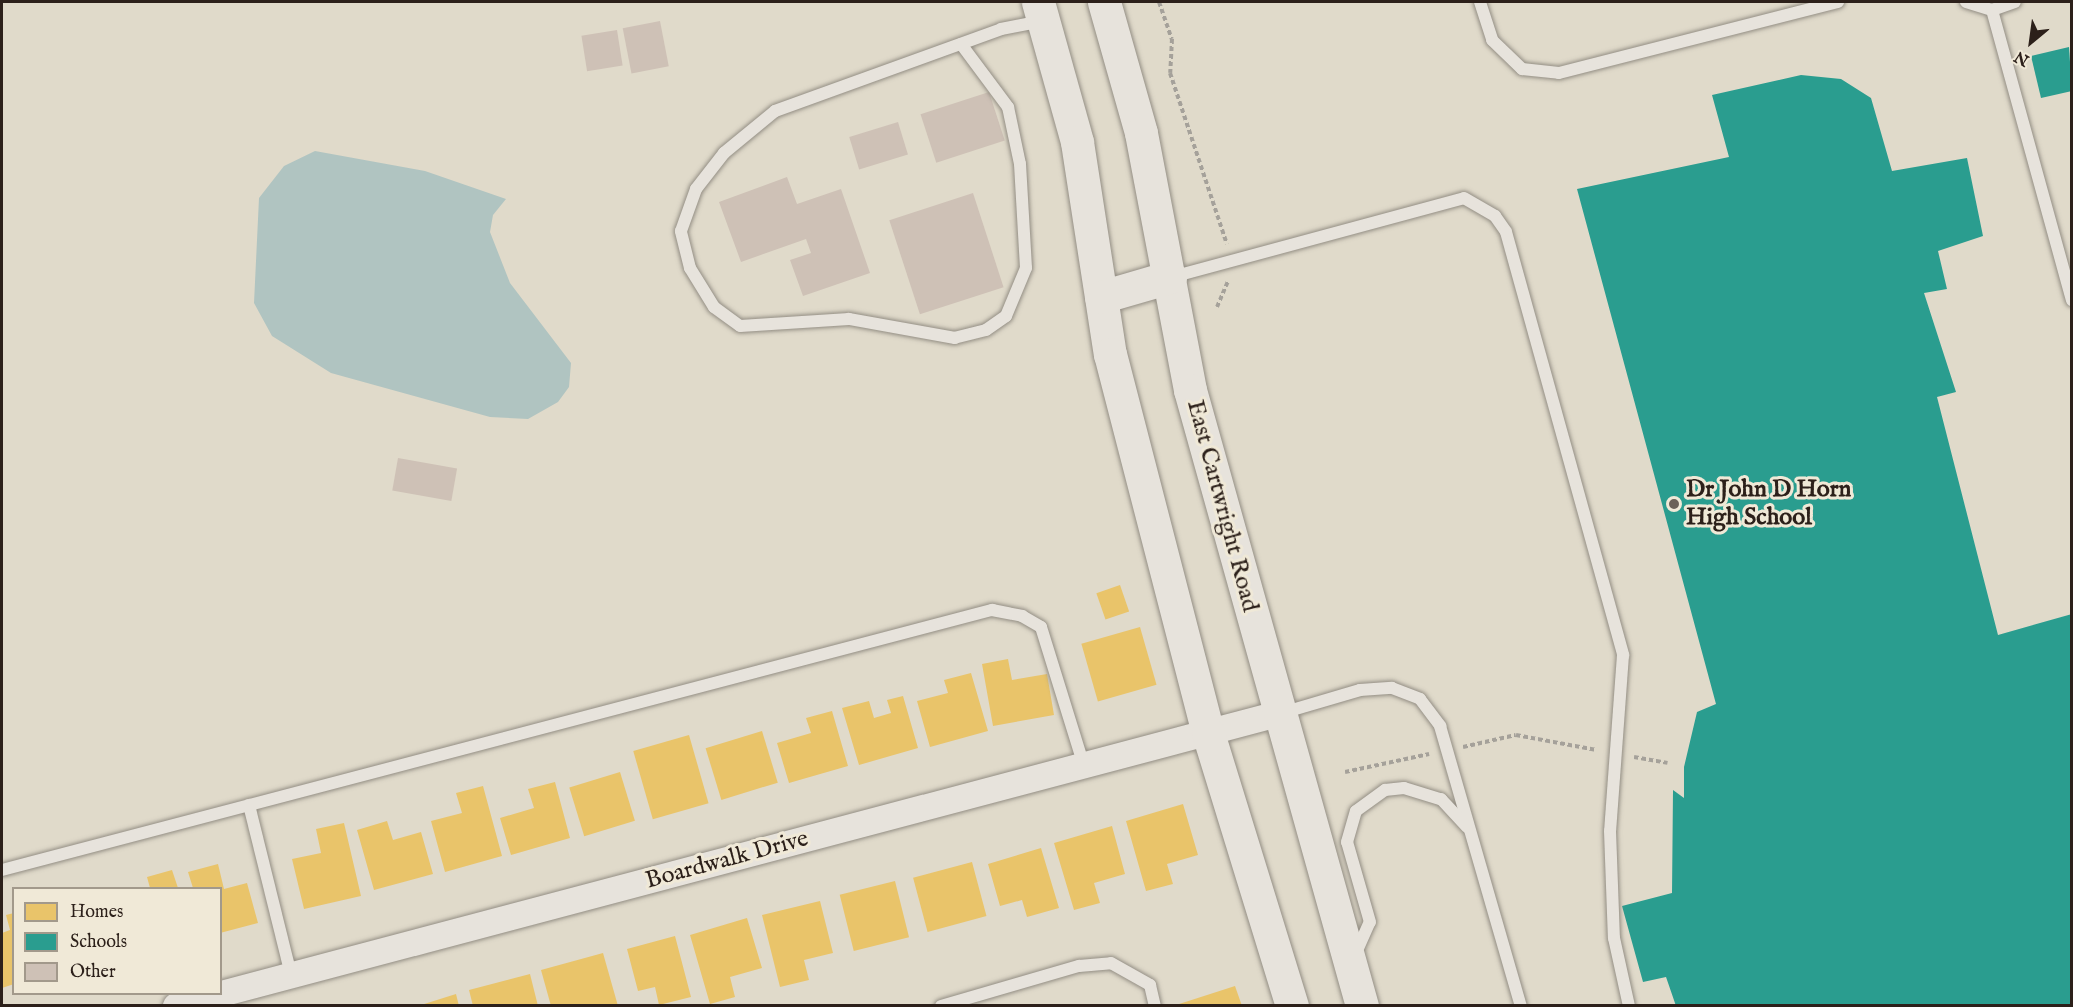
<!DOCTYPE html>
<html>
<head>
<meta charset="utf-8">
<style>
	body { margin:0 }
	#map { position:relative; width:2073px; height:1007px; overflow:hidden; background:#e0daca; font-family:"IM FELL English",serif }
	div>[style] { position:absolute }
	.water>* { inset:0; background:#b0c4c1 }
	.homes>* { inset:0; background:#e9c46a; transform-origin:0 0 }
	.schools>* { inset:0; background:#2a9d8f }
	.building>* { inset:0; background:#cec1b6; transform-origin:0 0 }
	.path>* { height:4px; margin-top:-2px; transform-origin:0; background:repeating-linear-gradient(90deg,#a5a19a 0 4.5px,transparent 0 7.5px) }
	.roads { filter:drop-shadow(0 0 2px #938e84) drop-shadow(0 0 2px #938e84) }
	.lane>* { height:12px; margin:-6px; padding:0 6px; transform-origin:6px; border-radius:6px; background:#e7e3dc }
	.street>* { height:26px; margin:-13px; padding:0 13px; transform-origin:13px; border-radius:13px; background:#e7e3dc }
	.secondary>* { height:33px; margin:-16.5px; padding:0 16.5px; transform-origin:16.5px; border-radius:16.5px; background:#e7e3dc }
	.dots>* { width:16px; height:16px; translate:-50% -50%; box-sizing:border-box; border:3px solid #f0e9d7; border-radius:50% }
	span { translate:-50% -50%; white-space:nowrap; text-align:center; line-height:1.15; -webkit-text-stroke:6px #f0e9d7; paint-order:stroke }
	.poi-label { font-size:24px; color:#2c201a; font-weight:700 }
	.left { translate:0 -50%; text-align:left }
	.street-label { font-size:24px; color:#2c201a }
	.frame { position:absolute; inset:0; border:3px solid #2c201a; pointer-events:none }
	.legend { position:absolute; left:12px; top:887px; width:210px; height:108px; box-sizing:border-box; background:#f0e9d7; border:2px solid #a2998b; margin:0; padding:8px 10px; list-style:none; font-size:18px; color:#2c201a }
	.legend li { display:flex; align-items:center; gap:12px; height:30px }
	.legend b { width:30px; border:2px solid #a2998b }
	.north { position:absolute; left:2001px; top:12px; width:60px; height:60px; -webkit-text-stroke:4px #f0e9d7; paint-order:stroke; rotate:209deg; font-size:16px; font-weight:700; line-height:24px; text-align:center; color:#2c201a }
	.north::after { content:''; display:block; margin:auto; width:21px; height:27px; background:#2c201a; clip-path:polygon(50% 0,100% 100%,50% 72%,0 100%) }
</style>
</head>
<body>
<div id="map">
	<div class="water">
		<i style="clip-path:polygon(315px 151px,425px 171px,506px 199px,493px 215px,490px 232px,510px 283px,571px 363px,569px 387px,558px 402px,528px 419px,490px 417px,331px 373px,272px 336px,254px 303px,259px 198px,284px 166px)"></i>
	</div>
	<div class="homes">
		<i style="left:1120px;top:585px;width:28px;height:25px;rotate:71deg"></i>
		<i style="left:1140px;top:627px;width:60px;height:61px;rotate:74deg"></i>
		<i style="clip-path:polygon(1008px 659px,1012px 680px,1047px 674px,1054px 715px,993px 726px,982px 664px)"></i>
		<i style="clip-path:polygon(971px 673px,988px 731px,930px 747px,917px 701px,948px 693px,944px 680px)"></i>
		<i style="clip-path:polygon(903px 696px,918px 748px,859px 765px,842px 708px,869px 701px,874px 718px,891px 713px,887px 700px)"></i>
		<i style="clip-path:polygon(832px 711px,848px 766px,789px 783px,777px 743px,811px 733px,806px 718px)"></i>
		<i style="left:762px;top:731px;width:54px;height:59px;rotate:73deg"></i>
		<i style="left:689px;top:735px;width:71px;height:58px;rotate:74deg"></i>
		<i style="left:620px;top:772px;width:51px;height:53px;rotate:73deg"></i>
		<i style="clip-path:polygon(555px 782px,570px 838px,511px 855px,500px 818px,534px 808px,528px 789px)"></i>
		<i style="clip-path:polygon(483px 786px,502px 856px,445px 872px,431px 821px,462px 813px,456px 793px)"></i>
		<i style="clip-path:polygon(1183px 804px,1198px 855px,1167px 864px,1173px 884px,1146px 891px,1126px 821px)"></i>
		<i style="clip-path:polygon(387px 821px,393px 840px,421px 832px,433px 874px,374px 890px,357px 830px)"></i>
		<i style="clip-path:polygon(344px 823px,361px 896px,304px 909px,292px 859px,321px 853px,316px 829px)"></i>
		<i style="clip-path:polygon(1112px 826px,1125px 874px,1094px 883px,1100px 903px,1074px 910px,1054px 843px)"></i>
		<i style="clip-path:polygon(1041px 848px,1059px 908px,1027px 917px,1022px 900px,1000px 906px,988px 864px)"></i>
		<i style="left:972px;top:862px;width:56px;height:61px;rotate:75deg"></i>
		<i style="clip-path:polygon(218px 864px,224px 889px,247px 883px,258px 923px,220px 933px,220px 888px,193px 888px,188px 872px)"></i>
		<i style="clip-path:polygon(172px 870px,178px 888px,150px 888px,147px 877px)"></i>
		<i style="left:895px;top:881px;width:58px;height:57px;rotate:76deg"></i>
		<i style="clip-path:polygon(820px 901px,833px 953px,804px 960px,809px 980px,780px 987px,762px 915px)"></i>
		<i style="clip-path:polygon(14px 913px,14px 984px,2px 988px,2px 933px,10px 930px,6px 915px)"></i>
		<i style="clip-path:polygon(747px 918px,762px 968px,730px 977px,735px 997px,710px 1004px,690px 935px)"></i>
		<i style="clip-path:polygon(675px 936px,691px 997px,659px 1005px,655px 987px,638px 991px,627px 949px)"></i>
		<i style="clip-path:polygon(603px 953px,618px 1006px,551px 1006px,541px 970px)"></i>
		<i style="clip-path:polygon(530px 974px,538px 1006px,473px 1006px,469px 990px)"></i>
		<i style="clip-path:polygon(1235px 986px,1242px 1006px,1176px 1006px,1176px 1005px)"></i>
		<i style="clip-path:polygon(456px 994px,459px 1006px,421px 1006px,421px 1005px)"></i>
	</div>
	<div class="schools">
		<i style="clip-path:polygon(2069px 47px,2072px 91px,2041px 98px,2031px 56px)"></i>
		<i style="clip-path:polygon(1801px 75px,1841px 79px,1871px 98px,1892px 171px,1967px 158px,1983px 236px,1938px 251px,1947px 289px,1924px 293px,1956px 392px,1937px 397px,1998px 635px,2072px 614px,2072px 1006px,1676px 1006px,1666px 977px,1643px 982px,1622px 906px,1672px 893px,1673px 790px,1684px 798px,1684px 767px,1697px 712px,1716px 704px,1577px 189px,1729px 157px,1712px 95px)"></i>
	</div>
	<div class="building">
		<i style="left:660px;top:21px;width:46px;height:38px;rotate:79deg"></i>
		<i style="left:617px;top:30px;width:36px;height:36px;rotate:81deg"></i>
		<i style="left:989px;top:92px;width:51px;height:72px;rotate:72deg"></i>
		<i style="left:898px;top:122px;width:34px;height:51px;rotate:73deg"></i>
		<i style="clip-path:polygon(787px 177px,797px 204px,841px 189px,870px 273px,803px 296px,790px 260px,811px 253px,806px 239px,741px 262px,719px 202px)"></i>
		<i style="left:973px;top:193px;width:99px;height:88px;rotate:72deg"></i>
		<i style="left:398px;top:458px;width:60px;height:33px;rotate:10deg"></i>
	</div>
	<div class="path">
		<i style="left:1159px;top:2px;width:39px;rotate:71deg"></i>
		<i style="left:1172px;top:39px;width:34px;rotate:93deg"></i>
		<i style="left:1170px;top:73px;width:180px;rotate:71.6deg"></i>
		<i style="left:1217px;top:307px;width:28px;rotate:-67deg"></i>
		<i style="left:1463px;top:747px;width:54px;rotate:-12.8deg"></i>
		<i style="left:1516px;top:735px;width:82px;rotate:10.5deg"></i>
		<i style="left:1634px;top:757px;width:34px;rotate:10deg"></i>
		<i style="left:1345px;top:772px;width:86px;rotate:-12.1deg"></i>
	</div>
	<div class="roads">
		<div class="lane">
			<i style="left:1480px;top:2px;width:40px;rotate:72deg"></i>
			<i style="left:1492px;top:40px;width:42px;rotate:44deg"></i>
			<i style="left:1522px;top:69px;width:37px;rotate:6deg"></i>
			<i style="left:1559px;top:73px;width:288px;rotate:-14.3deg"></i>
			<i style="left:1966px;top:2px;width:27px;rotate:17deg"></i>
			<i style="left:1992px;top:10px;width:301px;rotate:74.6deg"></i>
			<i style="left:1992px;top:10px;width:24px;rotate:-19deg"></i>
			<i style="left:961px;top:44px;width:79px;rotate:53.3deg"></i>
			<i style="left:1008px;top:107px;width:58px;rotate:78.1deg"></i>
			<i style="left:1020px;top:164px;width:104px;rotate:86.7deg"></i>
			<i style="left:1026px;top:268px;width:52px;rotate:112.6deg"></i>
			<i style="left:1006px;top:316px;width:24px;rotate:145deg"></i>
			<i style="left:986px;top:330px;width:32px;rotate:166deg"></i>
			<i style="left:955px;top:338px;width:108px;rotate:-169.8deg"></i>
			<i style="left:849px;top:319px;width:109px;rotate:176.3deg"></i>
			<i style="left:740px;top:326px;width:32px;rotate:-144deg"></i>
			<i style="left:714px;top:307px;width:46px;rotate:-121.6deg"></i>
			<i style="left:690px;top:268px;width:38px;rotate:-104deg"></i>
			<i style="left:681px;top:231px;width:45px;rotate:-70.3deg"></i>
			<i style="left:696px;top:189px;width:46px;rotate:-52.1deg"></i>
			<i style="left:724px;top:153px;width:66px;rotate:-39.5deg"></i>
			<i style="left:775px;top:111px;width:240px;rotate:-19.9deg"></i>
			<i style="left:1001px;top:29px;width:42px;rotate:-11deg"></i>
			<i style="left:1172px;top:277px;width:302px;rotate:-15.1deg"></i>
			<i style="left:1464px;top:198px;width:36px;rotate:30deg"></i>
			<i style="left:1495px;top:216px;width:19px;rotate:55deg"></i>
			<i style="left:1506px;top:232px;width:439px;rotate:74.5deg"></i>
			<i style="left:1623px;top:655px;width:176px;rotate:94.2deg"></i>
			<i style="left:1610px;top:831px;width:107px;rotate:87.9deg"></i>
			<i style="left:1614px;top:938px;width:70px;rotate:77.6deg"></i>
			<i style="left:1282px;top:713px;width:81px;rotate:-16.4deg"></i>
			<i style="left:1360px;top:690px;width:32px;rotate:-4deg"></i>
			<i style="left:1392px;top:688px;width:30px;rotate:21deg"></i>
			<i style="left:1420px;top:699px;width:34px;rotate:53deg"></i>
			<i style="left:1440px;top:726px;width:291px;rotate:73.9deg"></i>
			<i style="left:249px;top:805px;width:175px;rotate:76.1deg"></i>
			<i style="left:2px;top:870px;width:1024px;rotate:-14.72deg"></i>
			<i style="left:992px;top:610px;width:31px;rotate:11deg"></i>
			<i style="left:1022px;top:616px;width:22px;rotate:30deg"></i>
			<i style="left:1041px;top:627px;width:145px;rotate:72.8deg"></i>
			<i style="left:1355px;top:955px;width:36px;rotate:-66deg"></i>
			<i style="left:1370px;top:922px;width:83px;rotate:-106deg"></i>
			<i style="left:1347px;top:842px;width:32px;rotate:-74deg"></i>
			<i style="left:1356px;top:811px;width:36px;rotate:-36deg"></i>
			<i style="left:1385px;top:790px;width:19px;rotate:-6deg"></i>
			<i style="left:1404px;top:788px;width:39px;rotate:17deg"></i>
			<i style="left:1441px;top:799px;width:38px;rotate:47deg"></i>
			<i style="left:941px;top:1006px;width:144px;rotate:-16.2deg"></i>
			<i style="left:1079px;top:966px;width:32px;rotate:-5deg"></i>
			<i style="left:1111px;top:963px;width:45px;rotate:29.4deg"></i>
			<i style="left:1150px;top:985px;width:22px;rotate:77deg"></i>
		</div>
		<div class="street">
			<i style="left:176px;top:1006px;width:1140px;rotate:-14.84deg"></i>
		</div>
		<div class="secondary">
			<i style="left:1038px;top:2px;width:145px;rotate:74.4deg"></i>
			<i style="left:1077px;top:142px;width:215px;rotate:81.2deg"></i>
			<i style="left:1110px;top:354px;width:391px;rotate:75.5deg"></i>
			<i style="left:1208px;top:733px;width:286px;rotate:72.9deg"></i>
			<i style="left:1104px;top:2px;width:136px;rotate:74.2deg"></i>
			<i style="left:1141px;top:133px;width:262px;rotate:79.2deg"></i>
			<i style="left:1190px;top:390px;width:640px;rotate:74.4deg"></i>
			<i style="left:1101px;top:297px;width:72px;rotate:-16.2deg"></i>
		</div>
	</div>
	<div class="dots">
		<i style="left:1674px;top:504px;background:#6b6158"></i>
	</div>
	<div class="poi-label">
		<span class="left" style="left:1686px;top:504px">Dr John D Horn<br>High School</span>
	</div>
	<div class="street-label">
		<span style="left:1222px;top:506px;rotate:75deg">East Cartwright Road</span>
		<span style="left:727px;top:860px;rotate:-15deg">Boardwalk Drive</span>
	</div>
	<div class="frame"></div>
	<ul class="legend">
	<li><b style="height:16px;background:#e9c46a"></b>Homes</li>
	<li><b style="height:16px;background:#2a9d8f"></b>Schools</li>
	<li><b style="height:16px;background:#cec1b6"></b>Other</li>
	</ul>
	<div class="north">N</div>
</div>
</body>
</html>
